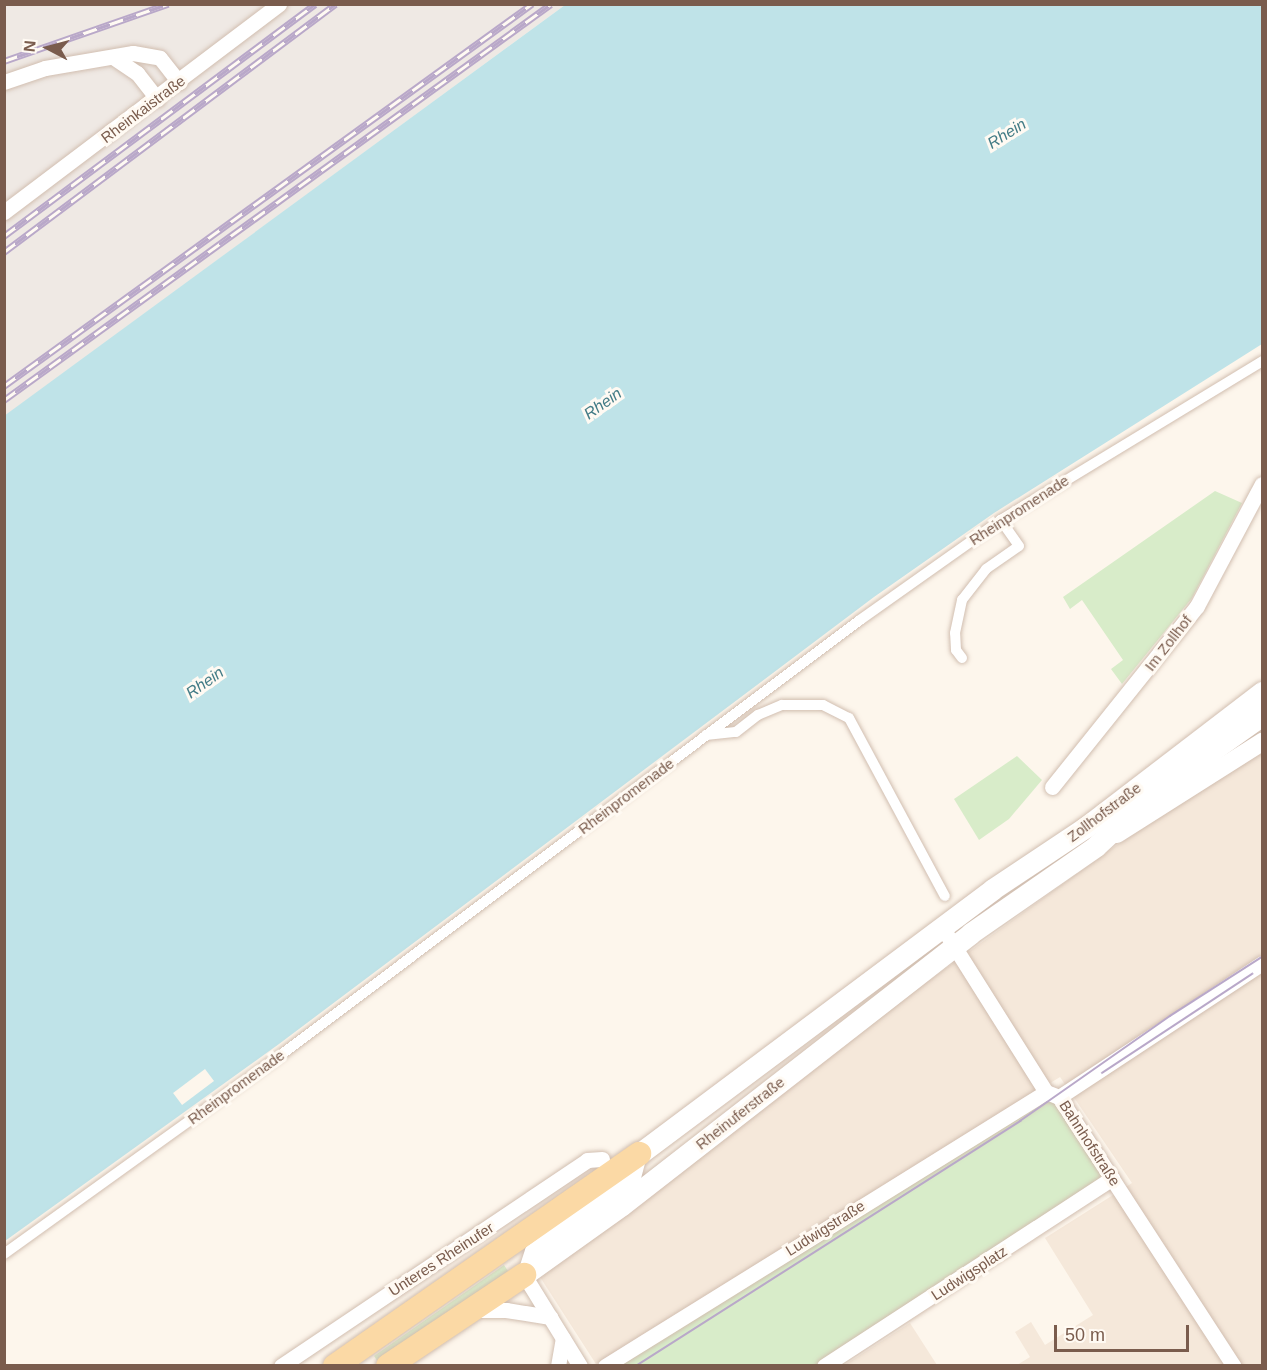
<!DOCTYPE html>
<html>
<head>
<meta charset="utf-8">
<style>
	body { margin:0 }
	#map { position:relative; width:1267px; height:1370px; overflow:hidden; background:#fdf6ec; font-family:Arial,sans-serif }
	div>[style] { position:absolute }
	.residential>* { inset:0; background:#f5e8da }
	.industrial>* { inset:0; background:#efe9e4 }
	.green>* { inset:0; background:#d8ecc9 }
	.water>* { inset:0; background:#bfe3e8 }
	.pier>* { inset:0; background:#fdf6ec; transform-origin:0 0 }
	.roads { filter:drop-shadow(0 0 2px #d1beb0) drop-shadow(0 0 2px #d1beb0) }
	.pedestrian>* { height:10px; margin:-5px; padding:0 5px; transform-origin:5px; border-radius:5px; background:#fff }
	.minor>* { height:15px; margin:-7.5px; padding:0 7.5px; transform-origin:7.5px; border-radius:7.5px; background:#fff }
	.tertiary>* { height:18px; margin:-9px; padding:0 9px; transform-origin:9px; border-radius:9px; background:#fff }
	.secondary>* { height:21px; margin:-10.5px; padding:0 10.5px; transform-origin:10.5px; border-radius:10.5px; background:#fff }
	.primary>* { height:24px; margin:-12px; padding:0 12px; transform-origin:12px; border-radius:12px; background:#fbd9a5 }
	.tram>* { height:1.5px; margin:-0.75px; padding:0 0.75px; transform-origin:0.75px; border-radius:0.75px; background:#b9a8c9 }
	.rail>* { height:7px; margin-top:-3.5px; transform-origin:0; background:repeating-linear-gradient(90deg,#fffaf3 0 14px,#b9a8c9 0 28px); box-sizing:border-box; border-block:2px solid #b9a8c9 }
	span { translate:-50% -50%; white-space:nowrap; text-align:center; line-height:1.15; -webkit-text-stroke:6px #fffaf3; paint-order:stroke }
	.street-label { font-size:15px; color:#7a5c4d }
	.water-label { font-size:16px; color:#437c86; font-style:italic }
	.frame { position:absolute; inset:0; border:6px solid #7a5c4d; pointer-events:none }
	.north { position:absolute; left:18px; top:18px; width:60px; height:60px; -webkit-text-stroke:4px #fffaf3; paint-order:stroke; rotate:276deg; font-size:16px; font-weight:700; line-height:24px; text-align:center; color:#7a5c4d }
	.north::after { content:''; display:block; margin:auto; width:21px; height:27px; background:#7a5c4d; clip-path:polygon(50% 0,100% 100%,50% 72%,0 100%) }
	.scale { position:absolute; left:1054px; top:1325px; width:135px; height:27px; box-sizing:border-box; border:3px solid #7a5c4d; border-top:0; padding-left:8px; font-size:18px; line-height:21px; white-space:nowrap; color:#7a5c4d; -webkit-text-stroke:4px #fffaf3; paint-order:stroke }
</style>
</head>
<body>
<div id="map">
	<div class="residential">
		<i style="clip-path:polygon(1262px 752px,1262px 1365px,1017px 1365px,1030px 1357px,1015px 1332px,1031px 1322px,1045px 1345px,1093px 1315px,1045px 1238px,1132px 1183px,1060px 1077px,596px 1364px,538px 1274px,869px 1024px,1114px 847px)"></i>
		<i style="clip-path:polygon(910px 1323px,937px 1365px,844px 1365px,854px 1359px)"></i>
	</div>
	<div class="industrial">
		<i style="clip-path:polygon(5px 5px,565px 5px,5px 416px)"></i>
	</div>
	<div class="green">
		<i style="clip-path:polygon(1215px 491px,1242px 503px,1192px 598px,1122px 684px,1111px 669px,1123px 660px,1082px 600px,1070px 609px,1063px 597px)"></i>
		<i style="clip-path:polygon(1017px 756px,1042px 780px,1009px 819px,979px 840px,954px 799px)"></i>
		<i style="clip-path:polygon(1046px 1092px,1112px 1178px,824px 1365px,605px 1366px)"></i>
		<i style="clip-path:polygon(504px 1265px,510px 1274px,378px 1362px,374px 1356px)"></i>
	</div>
	<div class="water">
		<i style="clip-path:polygon(565px 5px,1262px 5px,1262px 344px,994px 513px,874px 597px,279px 1044px,5px 1241px,4px 416px)"></i>
	</div>
	<div class="pier">
		<i style="left:205px;top:1069px;width:15px;height:40px;rotate:53deg"></i>
	</div>
	<div class="roads">
		<div class="pedestrian">
			<i style="left:962px;top:658px;width:10px;rotate:-127deg"></i>
			<i style="left:956px;top:650px;width:17px;rotate:-93deg"></i>
			<i style="left:955px;top:633px;width:34px;rotate:-78deg"></i>
			<i style="left:962px;top:600px;width:39px;rotate:-52deg"></i>
			<i style="left:986px;top:569px;width:40px;rotate:-34.9deg"></i>
			<i style="left:1019px;top:546px;width:32px;rotate:-125deg"></i>
			<i style="left:706px;top:735px;width:30px;rotate:-6deg"></i>
			<i style="left:736px;top:732px;width:28px;rotate:-38deg"></i>
			<i style="left:758px;top:715px;width:26px;rotate:-23deg"></i>
			<i style="left:782px;top:705px;width:41px"></i>
			<i style="left:823px;top:705px;width:29px;rotate:27deg"></i>
			<i style="left:849px;top:718px;width:202px;rotate:61.7deg"></i>
			<i style="left:4px;top:1254px;width:327px;rotate:-35.7deg"></i>
			<i style="left:270px;top:1063px;width:738px;rotate:-36.9deg"></i>
			<i style="left:860px;top:620px;width:173px;rotate:-35.3deg"></i>
			<i style="left:1001px;top:520px;width:306px;rotate:-31.3deg"></i>
		</div>
		<div class="minor">
			<i style="left:113px;top:57px;width:29px;rotate:34deg"></i>
			<i style="left:137px;top:73px;width:33px;rotate:52deg"></i>
			<i style="left:4px;top:82px;width:43px;rotate:-18.9deg"></i>
			<i style="left:45px;top:68px;width:89px;rotate:-9.7deg"></i>
			<i style="left:133px;top:53px;width:27px;rotate:10deg"></i>
			<i style="left:160px;top:58px;width:31px;rotate:52deg"></i>
			<i style="left:4px;top:212px;width:345px;rotate:-37.1deg"></i>
			<i style="left:1052px;top:787px;width:232px;rotate:-51.3deg"></i>
			<i style="left:1197px;top:606px;width:138px;rotate:-62deg"></i>
			<i style="left:942px;top:927px;width:195px;rotate:57.8deg"></i>
			<i style="left:1046px;top:1092px;width:14px;rotate:21deg"></i>
			<i style="left:1059px;top:1097px;width:321px;rotate:57deg"></i>
			<i style="left:1059px;top:1097px;width:243px;rotate:-33.4deg"></i>
			<i style="left:475px;top:1310px;width:31px"></i>
			<i style="left:506px;top:1310px;width:45px;rotate:9deg"></i>
			<i style="left:281px;top:1366px;width:369px;rotate:-33.9deg"></i>
			<i style="left:587px;top:1160px;width:15px;rotate:-4deg"></i>
			<i style="left:558px;top:1366px;width:28px;rotate:-80deg"></i>
			<i style="left:580px;top:1366px;width:107px;rotate:-121.6deg"></i>
			<i style="left:524px;top:1275px;width:25px;rotate:-72deg"></i>
			<i style="left:532px;top:1251px;width:125px;rotate:-36.2deg"></i>
			<i style="left:633px;top:1177px;width:24px;rotate:-75deg"></i>
			<i style="left:605px;top:1366px;width:519px;rotate:-31.85deg"></i>
			<i style="left:824px;top:1366px;width:344px;rotate:-33.1deg"></i>
		</div>
		<div class="tertiary">
			<i style="left:1117px;top:834px;width:172px;rotate:-32.4deg"></i>
		</div>
		<div class="secondary">
			<i style="left:639px;top:1154px;width:442px;rotate:-36.8deg"></i>
			<i style="left:993px;top:889px;width:112px;rotate:-33.7deg"></i>
			<i style="left:1086px;top:827px;width:222px;rotate:-37.5deg"></i>
			<i style="left:524px;top:1275px;width:120px;rotate:-35.5deg"></i>
			<i style="left:622px;top:1205px;width:442px;rotate:-37.9deg"></i>
			<i style="left:971px;top:933px;width:152px;rotate:-34.8deg"></i>
			<i style="left:1096px;top:846px;width:83px;rotate:-42.6deg"></i>
			<i style="left:1157px;top:790px;width:129px;rotate:-35.5deg"></i>
		</div>
		<div class="primary">
			<i style="left:335px;top:1366px;width:371px;rotate:-34.9deg"></i>
			<i style="left:388px;top:1366px;width:164px;rotate:-33.8deg"></i>
		</div>
	</div>
	<div class="tram">
		<i style="left:1102px;top:1073px;width:180px;rotate:-33.4deg"></i>
		<i style="left:636px;top:1366px;width:456px;rotate:-32.5deg"></i>
		<i style="left:1020px;top:1121px;width:183px;rotate:-35deg"></i>
		<i style="left:1170px;top:1016px;width:109px;rotate:-32.7deg"></i>
	</div>
	<div class="rail">
		<i style="left:4px;top:61px;width:174px;rotate:-19.2deg"></i>
		<i style="left:4px;top:236px;width:388px;rotate:-36.7deg"></i>
		<i style="left:4px;top:252px;width:414px;rotate:-36.8deg"></i>
		<i style="left:4px;top:386px;width:652px;rotate:-35.89deg"></i>
		<i style="left:4px;top:400px;width:675px;rotate:-35.9deg"></i>
	</div>
	<div class="street-label">
		<span style="left:143px;top:109px;rotate:-37deg">Rheinkaistraße</span>
		<span style="left:1019px;top:510px;rotate:-33deg">Rheinpromenade</span>
		<span style="left:1168px;top:643px;rotate:-52deg">Im Zollhof</span>
		<span style="left:626px;top:796px;rotate:-37deg">Rheinpromenade</span>
		<span style="left:1104px;top:812px;rotate:-37deg">Zollhofstraße</span>
		<span style="left:236px;top:1087px;rotate:-36deg">Rheinpromenade</span>
		<span style="left:740px;top:1113px;rotate:-38deg">Rheinuferstraße</span>
		<span style="left:1090px;top:1143px;rotate:57deg">Bahnhofstraße</span>
		<span style="left:825px;top:1228px;rotate:-32deg">Ludwigstraße</span>
		<span style="left:441px;top:1259px;rotate:-33deg">Unteres Rheinufer</span>
		<span style="left:969px;top:1273px;rotate:-33deg">Ludwigsplatz</span>
	</div>
	<div class="water-label">
		<span style="left:1007px;top:134px;rotate:-32deg">Rhein</span>
		<span style="left:603px;top:404px;rotate:-35deg">Rhein</span>
		<span style="left:205px;top:683px;rotate:-35deg">Rhein</span>
	</div>
	<div class="frame"></div>
	<div class="north">N</div>
	<div class="scale">50 m</div>
</div>
</body>
</html>
